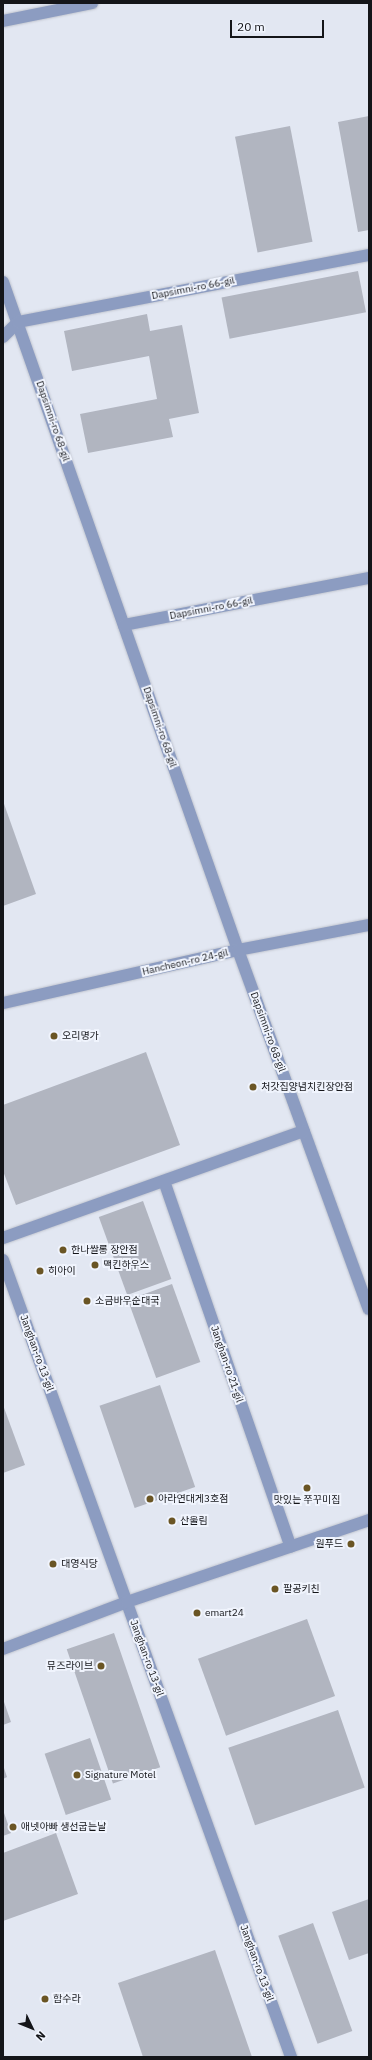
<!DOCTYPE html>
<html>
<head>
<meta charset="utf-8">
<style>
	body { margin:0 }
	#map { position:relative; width:372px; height:2060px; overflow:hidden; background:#e2e7f2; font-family:"IBM Plex Sans","Noto Sans KR",sans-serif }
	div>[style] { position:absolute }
	.building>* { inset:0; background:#b1b5c0; transform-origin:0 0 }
	.roads { filter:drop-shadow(0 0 1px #c1c5cf) drop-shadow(0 0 1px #c1c5cf) }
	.street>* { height:12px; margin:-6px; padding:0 6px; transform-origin:6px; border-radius:6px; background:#8c9cc1 }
	.dots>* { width:11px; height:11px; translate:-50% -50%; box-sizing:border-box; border:2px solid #f0f4fd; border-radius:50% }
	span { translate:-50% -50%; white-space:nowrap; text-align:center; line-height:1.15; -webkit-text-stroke:4px #f0f4fd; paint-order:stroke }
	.street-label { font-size:10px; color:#141519 }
	.poi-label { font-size:10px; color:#141519 }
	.left { translate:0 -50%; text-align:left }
	.right { translate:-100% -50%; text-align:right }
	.frame { position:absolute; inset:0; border:4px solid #141519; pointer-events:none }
	.north { position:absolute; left:12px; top:2008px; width:40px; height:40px; -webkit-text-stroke:3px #f0f4fd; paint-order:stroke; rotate:133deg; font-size:11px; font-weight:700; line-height:16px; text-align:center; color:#141519 }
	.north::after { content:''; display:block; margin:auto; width:14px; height:18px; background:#141519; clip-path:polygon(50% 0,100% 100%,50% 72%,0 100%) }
	.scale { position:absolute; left:230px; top:20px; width:94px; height:18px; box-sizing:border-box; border:2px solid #141519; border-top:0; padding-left:5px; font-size:12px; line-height:14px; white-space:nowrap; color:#141519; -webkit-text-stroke:3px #f0f4fd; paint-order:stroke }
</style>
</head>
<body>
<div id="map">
	<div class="building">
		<i style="clip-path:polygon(369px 116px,369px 230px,358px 232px,338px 122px)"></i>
		<i style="left:290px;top:126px;width:118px;height:56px;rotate:79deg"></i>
		<i style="left:358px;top:271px;width:42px;height:139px;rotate:79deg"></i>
		<i style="clip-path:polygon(147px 314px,150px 331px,182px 325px,199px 413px,169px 419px,173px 437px,88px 453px,80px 414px,157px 399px,149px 356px,72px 371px,64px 331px)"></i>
		<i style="clip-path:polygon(3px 801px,36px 894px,3px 906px)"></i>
		<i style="clip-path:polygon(146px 1052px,180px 1145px,16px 1205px,3px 1171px,3px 1105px)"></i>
		<i style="left:143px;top:1201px;width:83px;height:47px;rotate:70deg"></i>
		<i style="left:172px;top:1284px;width:83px;height:47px;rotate:70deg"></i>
		<i style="left:160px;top:1385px;width:108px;height:64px;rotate:71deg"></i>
		<i style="clip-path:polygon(3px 1405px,25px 1465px,3px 1473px)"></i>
		<i style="left:307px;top:1619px;width:82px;height:116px;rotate:70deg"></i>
		<i style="left:114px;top:1633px;width:142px;height:50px;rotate:71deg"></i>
		<i style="clip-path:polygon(3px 1699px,11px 1722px,3px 1725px)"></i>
		<i style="left:338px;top:1710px;width:82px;height:116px;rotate:71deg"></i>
		<i style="left:90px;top:1738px;width:65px;height:48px;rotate:71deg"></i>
		<i style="clip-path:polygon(3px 1765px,7px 1777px,3px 1779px)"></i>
		<i style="clip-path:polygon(3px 1810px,11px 1833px,3px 1836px)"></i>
		<i style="clip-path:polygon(56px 1833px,78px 1894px,3px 1921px,3px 1853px)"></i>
		<i style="clip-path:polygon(369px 1899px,369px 1953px,349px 1960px,332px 1912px)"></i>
		<i style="left:313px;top:1923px;width:115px;height:37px;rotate:70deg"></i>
		<i style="clip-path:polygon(215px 1950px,252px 2057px,143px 2057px,118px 1983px)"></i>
	</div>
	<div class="roads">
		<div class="street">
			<i style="left:3px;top:21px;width:91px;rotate:-11.4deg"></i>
			<i style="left:3px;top:282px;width:708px;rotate:70.62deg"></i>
			<i style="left:238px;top:950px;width:382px;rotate:70deg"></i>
			<i style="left:3px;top:337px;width:21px;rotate:-45deg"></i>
			<i style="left:18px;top:322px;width:357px;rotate:-10.8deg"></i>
			<i style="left:124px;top:625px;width:249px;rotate:-10.9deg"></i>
			<i style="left:3px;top:1003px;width:241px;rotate:-12.7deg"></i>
			<i style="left:238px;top:950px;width:133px;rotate:-10.8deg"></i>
			<i style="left:164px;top:1181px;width:387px;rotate:70.9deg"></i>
			<i style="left:3px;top:1238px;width:319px;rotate:-19.6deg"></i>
			<i style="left:3px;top:1260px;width:847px;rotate:70.13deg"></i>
			<i style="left:3px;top:1649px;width:133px;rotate:-20.8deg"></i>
			<i style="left:127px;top:1602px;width:256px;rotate:-18.7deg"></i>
		</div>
	</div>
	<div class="dots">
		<i style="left:54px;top:1036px;background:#6a5524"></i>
		<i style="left:253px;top:1087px;background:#6a5524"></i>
		<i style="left:63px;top:1250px;background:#6a5524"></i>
		<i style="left:95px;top:1265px;background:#6a5524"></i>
		<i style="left:40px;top:1271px;background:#6a5524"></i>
		<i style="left:87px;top:1301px;background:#6a5524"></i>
		<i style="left:307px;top:1488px;background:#6a5524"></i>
		<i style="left:150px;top:1499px;background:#6a5524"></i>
		<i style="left:172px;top:1521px;background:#6a5524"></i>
		<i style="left:351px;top:1544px;background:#6a5524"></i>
		<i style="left:53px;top:1564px;background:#6a5524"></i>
		<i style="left:275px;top:1589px;background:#6a5524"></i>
		<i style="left:197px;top:1613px;background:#6a5524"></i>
		<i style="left:101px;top:1666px;background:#6a5524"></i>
		<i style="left:77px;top:1775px;background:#6a5524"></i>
		<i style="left:13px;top:1827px;background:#6a5524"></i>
		<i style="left:45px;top:1999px;background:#6a5524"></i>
	</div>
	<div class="street-label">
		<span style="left:193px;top:288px;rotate:-11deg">Dapsimni-ro 66-gil</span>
		<span style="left:53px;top:421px;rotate:71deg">Dapsimni-ro 68-gil</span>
		<span style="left:211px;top:608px;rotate:-11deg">Dapsimni-ro 66-gil</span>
		<span style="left:160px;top:727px;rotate:71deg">Dapsimni-ro 68-gil</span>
		<span style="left:185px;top:962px;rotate:-13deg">Hancheon-ro 24-gil</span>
		<span style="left:268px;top:1032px;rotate:70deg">Dapsimni-ro 68-gil</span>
		<span style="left:37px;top:1353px;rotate:70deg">Janghan-ro 13-gil</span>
		<span style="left:227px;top:1364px;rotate:71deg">Janghan-ro 21-gil</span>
		<span style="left:147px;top:1658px;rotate:70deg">Janghan-ro 13-gil</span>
		<span style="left:257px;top:1963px;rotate:70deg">Janghan-ro 13-gil</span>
	</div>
	<div class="poi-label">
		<span class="left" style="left:62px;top:1036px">오리명가</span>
		<span class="left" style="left:261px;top:1087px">처갓집양념치킨장안점</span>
		<span class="left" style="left:71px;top:1250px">한나쌀롱 장안점</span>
		<span class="left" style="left:103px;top:1265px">맥킨하우스</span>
		<span class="left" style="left:48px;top:1271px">히아이</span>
		<span class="left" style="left:95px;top:1301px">소금바우순대국</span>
		<span class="left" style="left:158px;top:1499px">아라연대게3호점</span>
		<span style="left:307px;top:1500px">맛있는 쭈꾸미집</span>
		<span class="left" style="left:180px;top:1521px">산울림</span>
		<span class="right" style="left:343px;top:1544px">원푸드</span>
		<span class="left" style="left:61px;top:1564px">대영식당</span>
		<span class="left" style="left:283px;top:1589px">팔공키친</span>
		<span class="left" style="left:205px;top:1613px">emart24</span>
		<span class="right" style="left:93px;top:1666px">뮤즈라이브</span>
		<span class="left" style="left:85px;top:1775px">Signature Motel</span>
		<span class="left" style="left:21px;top:1827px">애넷아빠 생선굽는날</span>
		<span class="left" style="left:53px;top:1999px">함수라</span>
	</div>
	<div class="frame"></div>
	<div class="north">N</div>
	<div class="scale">20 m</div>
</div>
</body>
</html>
